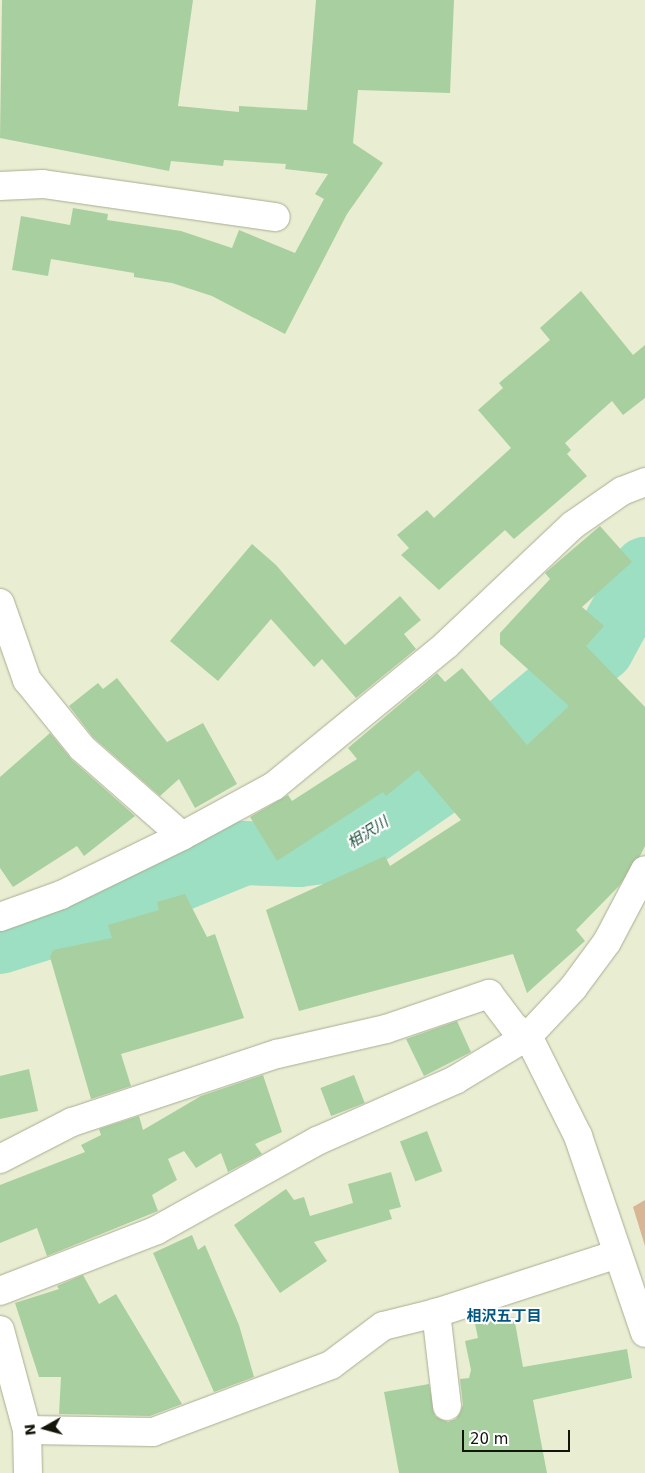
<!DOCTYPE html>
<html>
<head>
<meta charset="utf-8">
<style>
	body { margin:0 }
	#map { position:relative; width:645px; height:1473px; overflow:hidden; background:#e9eed2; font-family:"DejaVu Sans","Noto Sans JP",sans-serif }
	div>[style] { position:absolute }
	.green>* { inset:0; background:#d8b595 }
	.river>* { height:64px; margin:-32px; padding:0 32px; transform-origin:32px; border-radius:32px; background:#9ddfc2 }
	.building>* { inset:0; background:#a8cf9f; transform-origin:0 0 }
	.roads { filter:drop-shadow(0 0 1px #a8ad93) drop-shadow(0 0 1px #a8ad93) }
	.street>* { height:28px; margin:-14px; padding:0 14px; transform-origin:14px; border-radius:14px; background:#fff }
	span { translate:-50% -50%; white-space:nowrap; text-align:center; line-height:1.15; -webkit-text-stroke:4px #fff; paint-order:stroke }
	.water-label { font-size:15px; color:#215440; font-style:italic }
	.neighbourhood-label { font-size:15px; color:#015682; font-weight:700 }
	.north { position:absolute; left:20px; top:1403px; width:50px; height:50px; -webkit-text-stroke:4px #fff; paint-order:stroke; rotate:263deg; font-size:14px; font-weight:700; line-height:20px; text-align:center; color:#13150b }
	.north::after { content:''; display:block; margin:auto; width:18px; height:22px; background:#13150b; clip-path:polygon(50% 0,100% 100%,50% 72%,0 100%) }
	.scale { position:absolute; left:462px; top:1430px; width:108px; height:22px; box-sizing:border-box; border:2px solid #13150b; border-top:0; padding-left:6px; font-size:15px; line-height:18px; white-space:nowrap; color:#13150b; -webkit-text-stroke:4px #fff; paint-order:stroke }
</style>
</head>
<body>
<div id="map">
	<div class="green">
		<i style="clip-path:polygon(645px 1200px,645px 1246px,633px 1207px)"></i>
	</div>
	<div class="river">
		<i style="left:0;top:942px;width:117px;rotate:-17.4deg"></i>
		<i style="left:112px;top:907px;width:143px;rotate:-22.2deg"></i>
		<i style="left:244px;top:853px;width:55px;rotate:2.1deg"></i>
		<i style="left:299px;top:855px;width:47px;rotate:-7.3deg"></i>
		<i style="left:346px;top:849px;width:123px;rotate:-34.7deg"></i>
		<i style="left:447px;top:779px;width:202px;rotate:-40deg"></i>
		<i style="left:602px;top:649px;width:91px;rotate:-61.7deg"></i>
	</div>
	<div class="building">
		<i style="clip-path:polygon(2px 0,193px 0,178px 106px,239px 112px,239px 106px,307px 110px,316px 0,454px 0,450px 93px,358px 90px,353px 143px,383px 163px,347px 214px,285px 334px,212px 296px,172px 283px,134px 277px,134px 273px,51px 259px,48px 276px,12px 270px,21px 216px,70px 225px,73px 208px,108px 214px,107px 220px,181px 231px,232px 248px,239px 230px,295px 253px,324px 199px,315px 194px,328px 174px,285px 169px,286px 164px,224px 160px,223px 166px,171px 161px,169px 171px,0 138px)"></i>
		<i style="clip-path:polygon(581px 291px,633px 355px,645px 345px,645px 398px,623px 415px,612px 401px,565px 443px,571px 450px,567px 454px,587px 476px,514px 539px,505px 530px,439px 590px,401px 555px,409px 548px,397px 535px,427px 510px,434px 518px,511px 448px,478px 410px,503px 388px,499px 383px,550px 340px,540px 328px)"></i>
		<i style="clip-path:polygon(600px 526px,632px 562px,582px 607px,604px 626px,586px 646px,645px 707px,645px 846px,640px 856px,619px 886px,576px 930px,585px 941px,527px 993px,513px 954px,299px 1011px,266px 910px,385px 856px,390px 866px,461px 820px,418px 770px,386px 796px,383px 792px,277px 861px,250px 817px,288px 795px,292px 801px,357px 759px,348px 748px,437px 673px,445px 682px,462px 668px,527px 745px,569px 706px,500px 644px,500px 633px,550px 579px,545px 573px)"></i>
		<i style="clip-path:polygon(252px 544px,276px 565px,345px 645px,400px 596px,421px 620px,404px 634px,416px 649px,356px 698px,322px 659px,314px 667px,271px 619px,218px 681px,170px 641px)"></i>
		<i style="clip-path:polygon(117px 678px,167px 742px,203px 723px,237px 784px,195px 808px,179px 779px,160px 796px,93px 737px,69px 706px,98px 683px,103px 689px)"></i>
		<i style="clip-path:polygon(50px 733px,72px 760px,135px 816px,84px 856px,77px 846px,13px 887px,0 868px,0 777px)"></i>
		<i style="clip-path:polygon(185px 894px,207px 937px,215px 934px,244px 1018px,121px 1054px,131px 1086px,91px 1099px,50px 957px,53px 950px,112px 938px,108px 925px,159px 910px,157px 902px)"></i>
		<i style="clip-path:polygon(457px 1021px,471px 1052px,424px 1076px,406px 1039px)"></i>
		<i style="clip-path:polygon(29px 1069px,38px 1111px,0 1119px,0 1076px)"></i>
		<i style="clip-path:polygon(263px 1075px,282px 1132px,255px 1144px,262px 1154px,228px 1172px,221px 1153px,196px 1168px,184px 1151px,168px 1159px,177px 1180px,152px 1195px,158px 1211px,47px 1256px,37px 1228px,0 1243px,0 1185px,85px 1152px,81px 1145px,101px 1135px,99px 1129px,139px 1116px,143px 1130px,201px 1096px)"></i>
		<i style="left:354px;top:1075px;width:30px;height:36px;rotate:69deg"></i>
		<i style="left:427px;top:1131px;width:43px;height:29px;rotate:69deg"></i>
		<i style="clip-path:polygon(391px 1172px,401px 1207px,389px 1210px,392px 1219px,314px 1242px,327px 1261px,280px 1293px,234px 1225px,286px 1189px,294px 1200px,304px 1197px,310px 1216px,353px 1203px,348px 1184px)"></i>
		<i style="clip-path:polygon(192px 1235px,198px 1250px,205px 1245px,239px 1325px,254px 1377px,214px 1392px,153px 1253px)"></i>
		<i style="clip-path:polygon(83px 1275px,99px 1304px,116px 1294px,182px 1404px,150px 1416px,59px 1414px,61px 1377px,39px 1377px,15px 1303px,59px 1289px,57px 1286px)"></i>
		<i style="clip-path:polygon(514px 1317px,523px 1367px,627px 1349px,632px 1378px,533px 1400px,547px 1473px,399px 1473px,384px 1392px,429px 1384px,435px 1416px,448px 1422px,456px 1419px,463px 1405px,460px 1379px,469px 1378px,471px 1370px,465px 1341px,478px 1338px,475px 1324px)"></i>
	</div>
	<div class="roads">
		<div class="street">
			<i style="left:0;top:186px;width:43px;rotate:-2.7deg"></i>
			<i style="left:43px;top:184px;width:235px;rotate:8.1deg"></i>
			<i style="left:0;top:603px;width:82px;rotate:70.7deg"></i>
			<i style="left:27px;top:680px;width:87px;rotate:51deg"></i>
			<i style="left:82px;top:748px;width:133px;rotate:41.3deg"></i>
			<i style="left:182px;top:836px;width:105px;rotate:-28.5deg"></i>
			<i style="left:274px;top:786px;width:222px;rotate:-39.3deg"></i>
			<i style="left:446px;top:645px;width:175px;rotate:-43.4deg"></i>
			<i style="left:573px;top:525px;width:60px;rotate:-34.8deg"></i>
			<i style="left:622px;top:491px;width:25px;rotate:-21deg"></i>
			<i style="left:0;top:917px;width:65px;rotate:-19.8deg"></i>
			<i style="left:61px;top:895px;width:135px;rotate:-26deg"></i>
			<i style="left:0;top:1159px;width:81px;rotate:-27.2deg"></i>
			<i style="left:72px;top:1122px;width:216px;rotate:-18.4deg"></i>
			<i style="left:277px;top:1054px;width:112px;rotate:-12.9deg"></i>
			<i style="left:386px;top:1029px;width:109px;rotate:-18.8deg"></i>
			<i style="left:489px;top:994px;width:41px;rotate:52.9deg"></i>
			<i style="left:514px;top:1027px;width:17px;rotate:33deg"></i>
			<i style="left:528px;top:1036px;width:112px;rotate:63.4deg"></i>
			<i style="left:578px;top:1136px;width:208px;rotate:71.2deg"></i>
			<i style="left:0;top:1291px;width:168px;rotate:-21.2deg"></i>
			<i style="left:157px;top:1230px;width:183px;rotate:-29.1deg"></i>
			<i style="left:317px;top:1141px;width:151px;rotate:-23.8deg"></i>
			<i style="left:455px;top:1080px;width:85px;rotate:-31.1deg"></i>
			<i style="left:528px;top:1036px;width:66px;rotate:-46.8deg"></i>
			<i style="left:573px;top:988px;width:57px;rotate:-53.5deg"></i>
			<i style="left:607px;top:942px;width:81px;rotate:-62.2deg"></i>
			<i style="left:0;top:1330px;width:104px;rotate:74.9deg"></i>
			<i style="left:27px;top:1430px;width:43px;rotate:88.7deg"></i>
			<i style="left:447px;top:1406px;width:94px;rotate:-96.7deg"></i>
			<i style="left:436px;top:1313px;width:191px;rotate:-18deg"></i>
			<i style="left:27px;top:1430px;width:126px;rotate:0.9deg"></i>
			<i style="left:153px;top:1432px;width:190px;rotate:-20.6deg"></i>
			<i style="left:331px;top:1365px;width:65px;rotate:-36.9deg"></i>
			<i style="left:383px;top:1326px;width:55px;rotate:-13.8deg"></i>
		</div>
	</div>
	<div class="water-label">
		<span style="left:368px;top:833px;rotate:-33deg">相沢川</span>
	</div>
	<div class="neighbourhood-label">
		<span style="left:504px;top:1317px">相沢五丁目</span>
	</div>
	<div class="north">N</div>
	<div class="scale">20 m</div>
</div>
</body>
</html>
